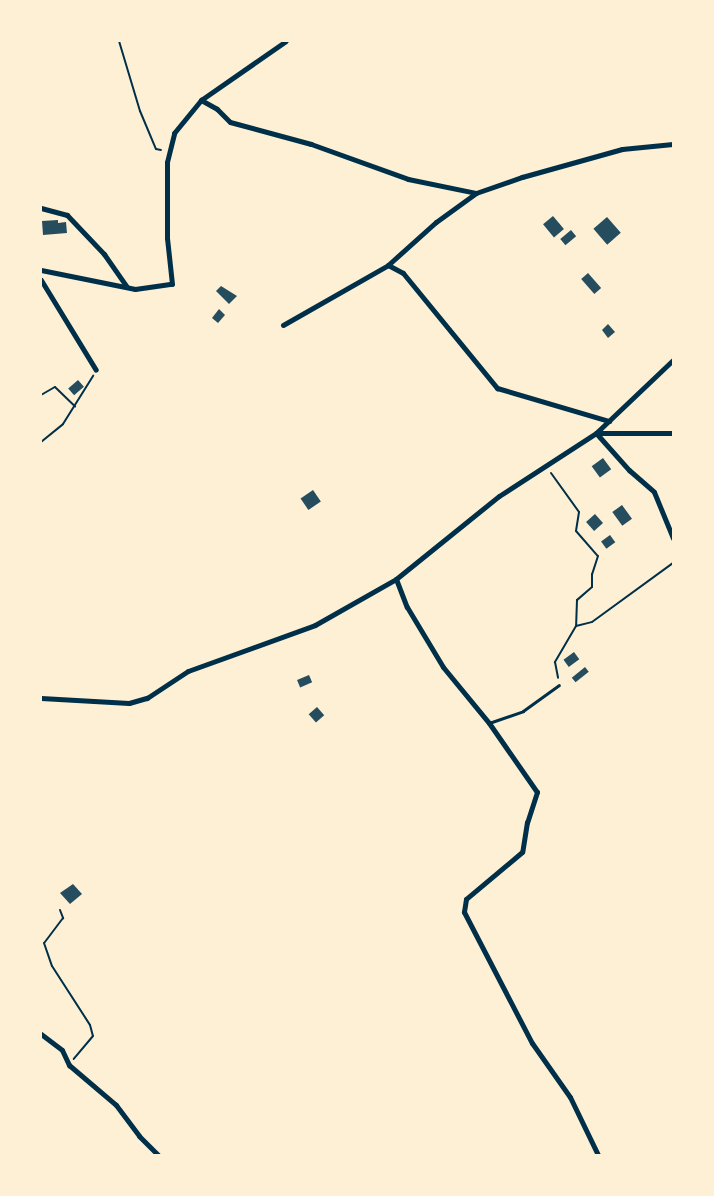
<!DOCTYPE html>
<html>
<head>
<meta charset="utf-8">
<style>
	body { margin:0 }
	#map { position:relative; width:714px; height:1196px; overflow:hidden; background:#fdf0d5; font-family:Roboto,sans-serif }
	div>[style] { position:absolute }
	.building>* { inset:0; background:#264d5e; transform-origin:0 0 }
	.path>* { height:2px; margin:-1px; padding:0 1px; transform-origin:1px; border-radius:1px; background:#003049 }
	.service>* { height:2.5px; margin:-1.25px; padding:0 1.25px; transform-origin:1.25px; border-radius:1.25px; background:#003049 }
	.minor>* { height:5px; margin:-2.5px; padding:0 2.5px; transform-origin:2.5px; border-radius:2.5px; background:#003049 }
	span { translate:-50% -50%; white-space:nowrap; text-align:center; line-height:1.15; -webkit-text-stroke:4.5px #fdf0d5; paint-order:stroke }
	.frame { position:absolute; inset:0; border:42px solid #fdf0d5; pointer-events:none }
</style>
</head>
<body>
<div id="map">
	<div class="building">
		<i style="left:553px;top:216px;width:17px;height:13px;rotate:50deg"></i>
		<i style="left:607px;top:217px;width:21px;height:18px;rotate:49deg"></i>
		<i style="clip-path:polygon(58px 220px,58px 223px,66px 222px,67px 233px,43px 235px,42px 221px)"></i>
		<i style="left:571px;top:230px;width:8px;height:14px;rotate:50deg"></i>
		<i style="left:588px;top:273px;width:20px;height:9px;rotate:49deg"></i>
		<i style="clip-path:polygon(221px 286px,237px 296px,229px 304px,216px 291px)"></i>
		<i style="clip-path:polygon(219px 309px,225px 315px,218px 323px,212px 318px)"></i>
		<i style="clip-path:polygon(608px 324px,615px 332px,608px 338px,602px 330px)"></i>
		<i style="left:78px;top:380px;width:9px;height:13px;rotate:49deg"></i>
		<i style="left:603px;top:458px;width:14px;height:14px;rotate:54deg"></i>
		<i style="left:313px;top:490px;width:14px;height:15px;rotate:56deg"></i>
		<i style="left:622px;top:505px;width:17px;height:12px;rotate:54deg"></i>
		<i style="left:595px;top:514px;width:12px;height:12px;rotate:48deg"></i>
		<i style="left:610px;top:535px;width:9px;height:11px;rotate:54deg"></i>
		<i style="left:574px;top:652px;width:9px;height:13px;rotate:54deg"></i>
		<i style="left:585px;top:667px;width:6px;height:17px;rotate:51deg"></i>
		<i style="left:309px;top:675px;width:8px;height:13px;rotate:67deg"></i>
		<i style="left:317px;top:707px;width:11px;height:11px;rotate:49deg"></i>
		<i style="clip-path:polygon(73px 884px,82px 894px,70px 904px,60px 893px)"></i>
	</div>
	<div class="path">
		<i style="left:119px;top:41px;width:73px;rotate:73.3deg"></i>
		<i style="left:140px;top:111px;width:41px;rotate:67.2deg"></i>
		<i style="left:156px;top:149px;width:5px;rotate:11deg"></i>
		<i style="left:41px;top:395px;width:16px;rotate:-30deg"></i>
		<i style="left:55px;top:387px;width:28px;rotate:44deg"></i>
		<i style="left:41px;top:442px;width:28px;rotate:-39deg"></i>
		<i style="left:63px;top:424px;width:57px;rotate:-58deg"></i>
		<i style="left:551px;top:473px;width:48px;rotate:54.3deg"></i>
		<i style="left:579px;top:512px;width:19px;rotate:99deg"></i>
		<i style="left:576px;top:531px;width:33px;rotate:49deg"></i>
		<i style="left:598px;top:556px;width:19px;rotate:108deg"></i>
		<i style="left:592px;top:574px;width:13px;rotate:90deg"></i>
		<i style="left:592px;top:587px;width:20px;rotate:139deg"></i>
		<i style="left:577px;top:600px;width:26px;rotate:92deg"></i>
		<i style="left:576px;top:626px;width:42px;rotate:120.3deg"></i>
		<i style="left:555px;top:662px;width:16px;rotate:79deg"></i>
		<i style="left:576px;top:626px;width:16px;rotate:-14deg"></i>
		<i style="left:592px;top:622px;width:100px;rotate:-36.1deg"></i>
		<i style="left:60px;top:910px;width:9px;rotate:69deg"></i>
		<i style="left:63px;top:918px;width:31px;rotate:127deg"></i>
		<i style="left:44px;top:943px;width:24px;rotate:71deg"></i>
		<i style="left:52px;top:966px;width:70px;rotate:57.2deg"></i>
		<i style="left:90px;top:1025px;width:11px;rotate:75deg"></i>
		<i style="left:93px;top:1036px;width:30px;rotate:130deg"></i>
	</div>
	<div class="service">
		<i style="left:489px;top:723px;width:36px;rotate:-19deg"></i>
		<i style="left:523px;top:711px;width:44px;rotate:-35.8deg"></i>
	</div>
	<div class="minor">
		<i style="left:201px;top:100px;width:18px;rotate:29deg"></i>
		<i style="left:217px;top:109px;width:18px;rotate:45deg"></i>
		<i style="left:230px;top:122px;width:84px;rotate:15.2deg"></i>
		<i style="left:311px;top:144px;width:103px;rotate:19.8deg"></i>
		<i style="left:408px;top:179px;width:69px;rotate:11.6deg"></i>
		<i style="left:41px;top:208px;width:27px;rotate:15deg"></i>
		<i style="left:67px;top:215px;width:54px;rotate:46.5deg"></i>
		<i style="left:104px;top:254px;width:40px;rotate:55.1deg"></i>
		<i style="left:388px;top:265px;width:64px;rotate:-41.9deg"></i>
		<i style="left:436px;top:222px;width:49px;rotate:-35.9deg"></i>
		<i style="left:476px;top:193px;width:49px;rotate:-19.2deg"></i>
		<i style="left:522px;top:177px;width:104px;rotate:-15.6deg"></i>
		<i style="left:622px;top:149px;width:51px;rotate:-5.6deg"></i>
		<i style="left:41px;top:270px;width:96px;rotate:11.4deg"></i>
		<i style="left:135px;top:289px;width:37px;rotate:-8deg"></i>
		<i style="left:172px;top:284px;width:46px;rotate:-96.2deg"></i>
		<i style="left:167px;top:238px;width:76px;rotate:-90deg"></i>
		<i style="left:167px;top:162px;width:30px;rotate:-76deg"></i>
		<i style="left:174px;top:133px;width:43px;rotate:-50.7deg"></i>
		<i style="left:201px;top:100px;width:103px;rotate:-34.8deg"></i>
		<i style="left:41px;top:280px;width:105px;rotate:58.6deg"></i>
		<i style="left:283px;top:325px;width:121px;rotate:-29.7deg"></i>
		<i style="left:388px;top:265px;width:17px;rotate:28deg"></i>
		<i style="left:403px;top:273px;width:149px;rotate:50.7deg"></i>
		<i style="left:497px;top:388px;width:117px;rotate:16.4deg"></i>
		<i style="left:596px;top:433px;width:50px;rotate:48.3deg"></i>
		<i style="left:629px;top:470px;width:33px;rotate:41deg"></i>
		<i style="left:654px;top:492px;width:50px;rotate:67.6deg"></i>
		<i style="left:597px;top:433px;width:76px"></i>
		<i style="left:396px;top:579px;width:30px;rotate:69deg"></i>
		<i style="left:407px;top:607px;width:70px;rotate:59deg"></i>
		<i style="left:443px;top:667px;width:72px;rotate:50.6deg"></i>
		<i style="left:489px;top:723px;width:84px;rotate:55.2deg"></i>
		<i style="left:537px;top:792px;width:32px;rotate:108deg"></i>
		<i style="left:527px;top:822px;width:30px;rotate:99deg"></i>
		<i style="left:522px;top:852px;width:73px;rotate:140deg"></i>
		<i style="left:466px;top:899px;width:13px;rotate:99deg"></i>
		<i style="left:464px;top:912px;width:148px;rotate:62.6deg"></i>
		<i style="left:532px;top:1043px;width:66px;rotate:54.9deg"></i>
		<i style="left:570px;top:1097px;width:64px;rotate:64.2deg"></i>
		<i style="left:41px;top:698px;width:88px;rotate:3.3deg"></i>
		<i style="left:129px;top:703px;width:19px;rotate:-16deg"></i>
		<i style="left:147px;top:698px;width:49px;rotate:-33.4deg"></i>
		<i style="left:188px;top:671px;width:135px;rotate:-19.9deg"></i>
		<i style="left:315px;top:625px;width:93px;rotate:-29.6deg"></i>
		<i style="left:396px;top:579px;width:132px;rotate:-38.9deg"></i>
		<i style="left:499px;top:496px;width:116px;rotate:-33deg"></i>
		<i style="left:596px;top:433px;width:106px;rotate:-43.5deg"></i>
		<i style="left:41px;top:1034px;width:26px;rotate:37deg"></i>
		<i style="left:62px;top:1050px;width:17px;rotate:65deg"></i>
		<i style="left:69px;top:1065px;width:62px;rotate:40.4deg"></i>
		<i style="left:116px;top:1105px;width:39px;rotate:53deg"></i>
		<i style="left:139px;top:1136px;width:27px;rotate:45deg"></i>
	</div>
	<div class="frame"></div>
</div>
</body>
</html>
